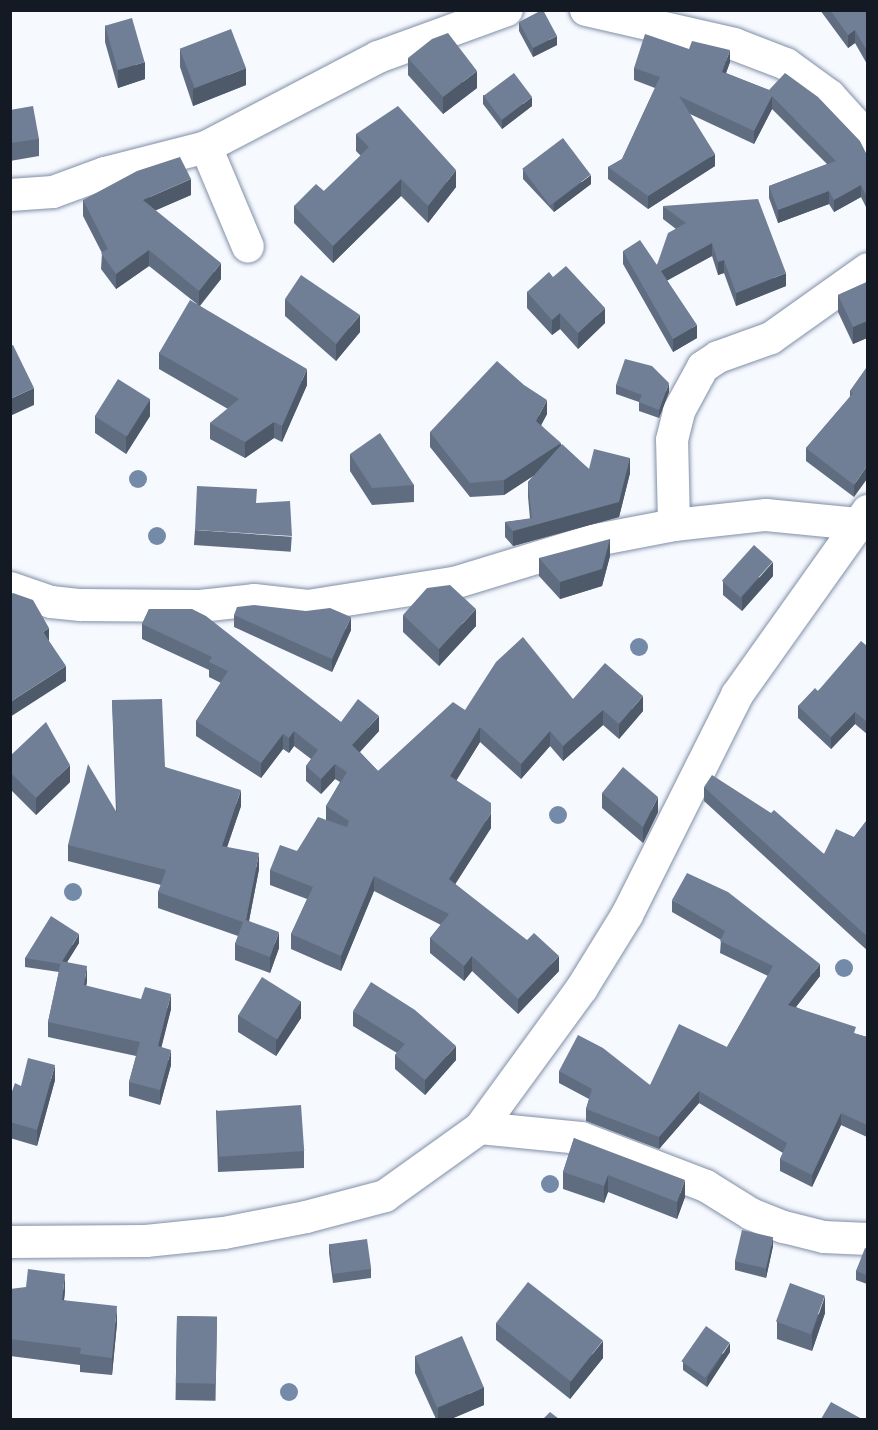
<!DOCTYPE html>
<html>
<head>
<meta charset="utf-8">
<style>
	body { margin:0 }
	#map { position:relative; width:878px; height:1430px; overflow:hidden; background:#f6f9fe; font-family:Inter,sans-serif }
	div>[style] { position:absolute }
	.roads { filter:drop-shadow(0 0 2px #808fa7) drop-shadow(0 0 2px #808fa7) }
	.minor>* { height:32px; margin:-16px; padding:0 16px; transform-origin:16px; border-radius:16px; background:#fff }
	.trees>* { width:18px; height:18px; margin:-9px; border-radius:50%; background:#748aa9 }
	.wall>* { inset:0; background:#606d81; transform-origin:0 0 }
	.shaded-wall>* { inset:0; background:#4e5969 }
	.building>* { inset:0; background:#707f96; transform-origin:0 0 }
	span { translate:-50% -50%; white-space:nowrap; text-align:center; line-height:1.15; -webkit-text-stroke:6px #fff; paint-order:stroke }
	.frame { position:absolute; inset:0; border:12px solid #141a23; pointer-events:none }
</style>
</head>
<body>
<div id="map">
	<div class="roads">
		<div class="minor">
			<i style="left:586px;top:10px;width:152px;rotate:12.9deg"></i>
			<i style="left:734px;top:44px;width:56px;rotate:21deg"></i>
			<i style="left:786px;top:64px;width:54px;rotate:36deg"></i>
			<i style="left:830px;top:96px;width:57px;rotate:47.9deg"></i>
			<i style="left:206px;top:147px;width:108px;rotate:67.2deg"></i>
			<i style="left:10px;top:195px;width:43px;rotate:-4deg"></i>
			<i style="left:53px;top:192px;width:55px;rotate:-20.1deg"></i>
			<i style="left:105px;top:173px;width:104px;rotate:-14.4deg"></i>
			<i style="left:206px;top:147px;width:194px;rotate:-27.6deg"></i>
			<i style="left:378px;top:57px;width:137px;rotate:-20deg"></i>
			<i style="left:674px;top:525px;width:85px;rotate:-91.3deg"></i>
			<i style="left:672px;top:440px;width:30px;rotate:-76deg"></i>
			<i style="left:679px;top:411px;width:50px;rotate:-61.4deg"></i>
			<i style="left:703px;top:367px;width:18px;rotate:-34deg"></i>
			<i style="left:718px;top:357px;width:56px;rotate:-19.7deg"></i>
			<i style="left:771px;top:338px;width:119px;rotate:-35.4deg"></i>
			<i style="left:10px;top:588px;width:43px;rotate:18.9deg"></i>
			<i style="left:51px;top:602px;width:30px;rotate:6deg"></i>
			<i style="left:81px;top:605px;width:119px;rotate:0.5deg"></i>
			<i style="left:200px;top:606px;width:54px;rotate:-6.3deg"></i>
			<i style="left:254px;top:600px;width:54px;rotate:6.3deg"></i>
			<i style="left:308px;top:606px;width:148px;rotate:-9deg"></i>
			<i style="left:454px;top:583px;width:143px;rotate:-17deg"></i>
			<i style="left:591px;top:541px;width:85px;rotate:-10.9deg"></i>
			<i style="left:674px;top:525px;width:93px;rotate:-6.2deg"></i>
			<i style="left:766px;top:515px;width:92px;rotate:5.6deg"></i>
			<i style="left:480px;top:1128px;width:101px;rotate:5.7deg"></i>
			<i style="left:581px;top:1138px;width:134px;rotate:21deg"></i>
			<i style="left:706px;top:1186px;width:53px;rotate:31.9deg"></i>
			<i style="left:751px;top:1214px;width:35px;rotate:22deg"></i>
			<i style="left:784px;top:1227px;width:41px;rotate:14deg"></i>
			<i style="left:824px;top:1237px;width:44px;rotate:2.6deg"></i>
			<i style="left:10px;top:1242px;width:136px;rotate:-0.4deg"></i>
			<i style="left:146px;top:1241px;width:78px;rotate:-5.9deg"></i>
			<i style="left:224px;top:1233px;width:84px;rotate:-11deg"></i>
			<i style="left:306px;top:1217px;width:82px;rotate:-14.9deg"></i>
			<i style="left:385px;top:1196px;width:117px;rotate:-35.6deg"></i>
			<i style="left:480px;top:1128px;width:173px;rotate:-53.9deg"></i>
			<i style="left:582px;top:988px;width:86px;rotate:-58.3deg"></i>
			<i style="left:627px;top:915px;width:246px;rotate:-63.4deg"></i>
			<i style="left:737px;top:695px;width:226px;rotate:-54.6deg"></i>
		</div>
	</div>
	<div class="trees">
		<i style="left:138px;top:479px"></i>
		<i style="left:157px;top:536px"></i>
		<i style="left:639px;top:647px"></i>
		<i style="left:558px;top:815px"></i>
		<i style="left:73px;top:892px"></i>
		<i style="left:844px;top:968px"></i>
		<i style="left:550px;top:1184px"></i>
		<i style="left:289px;top:1392px"></i>
	</div>
	<div class="wall">
		<i style="clip-path:polygon(820px 10px,867px 10px,867px 64px,855px 43px,848px 48px)"></i>
		<i style="clip-path:polygon(519px 22px,557px 45px,533px 57px,519px 31px)"></i>
		<i style="clip-path:polygon(105px 25px,145px 79px,118px 88px,105px 42px)"></i>
		<i style="clip-path:polygon(689px 49px,730px 62px,726px 73px,769px 90px,867px 155px,867px 209px,861px 197px,834px 212px,829px 204px,778px 223px,769px 198px,769px 186px,827px 164px,772px 109px,754px 144px,690px 114px,715px 166px,648px 209px,608px 179px,608px 167px,622px 159px,655px 88px,634px 80px,634px 68px)"></i>
		<i style="clip-path:polygon(180px 50px,246px 85px,193px 106px,180px 67px)"></i>
		<i style="clip-path:polygon(408px 58px,477px 88px,443px 114px,408px 75px)"></i>
		<i style="clip-path:polygon(483px 95px,532px 106px,502px 129px,483px 104px)"></i>
		<i style="clip-path:polygon(10px 110px,39px 139px,39px 156px,10px 161px)"></i>
		<i style="clip-path:polygon(356px 134px,456px 187px,428px 223px,401px 196px,333px 263px,294px 223px,294px 206px,324px 191px,361px 156px,356px 151px)"></i>
		<i style="clip-path:polygon(523px 170px,591px 184px,554px 212px,523px 179px)"></i>
		<i style="clip-path:polygon(191px 195px,155px 210px,221px 279px,200px 306px,307px 385px,282px 442px,274px 438px,245px 458px,210px 439px,210px 423px,228px 409px,159px 369px,159px 353px,197px 304px,149px 266px,116px 289px,101px 269px,102px 253px,83px 216px,83px 200px)"></i>
		<i style="clip-path:polygon(663px 206px,786px 286px,736px 306px,724px 273px,718px 275px,712px 256px,667px 280px,697px 338px,673px 352px,623px 264px,623px 251px,657px 265px,676px 229px,663px 219px)"></i>
		<i style="clip-path:polygon(553px 277px,605px 323px,578px 349px,560px 329px,552px 335px,527px 308px,527px 292px)"></i>
		<i style="clip-path:polygon(867px 282px,867px 338px,853px 344px,838px 312px,838px 295px)"></i>
		<i style="clip-path:polygon(285px 299px,360px 332px,336px 361px,285px 316px)"></i>
		<i style="clip-path:polygon(867px 367px,854px 497px,806px 461px,806px 448px,850px 397px,850px 391px)"></i>
		<i style="clip-path:polygon(616px 385px,669px 392px,659px 418px,639px 411px,639px 402px,616px 394px)"></i>
		<i style="clip-path:polygon(547px 414px,541px 425px,561px 446px,589px 469px,630px 473px,619px 517px,513px 546px,505px 537px,505px 522px,530px 519px,528px 497px,528px 482px,534px 475px,504px 495px,470px 497px,430px 447px,430px 432px)"></i>
		<i style="clip-path:polygon(95px 416px,150px 416px,126px 454px,95px 433px)"></i>
		<i style="clip-path:polygon(350px 454px,414px 485px,414px 502px,372px 505px,350px 471px)"></i>
		<i style="left:195px;top:530px;width:97px;height:15px;rotate:4deg"></i>
		<i style="clip-path:polygon(610px 556px,602px 586px,560px 599px,539px 576px,539px 558px)"></i>
		<i style="clip-path:polygon(773px 576px,742px 611px,723px 595px,723px 581px)"></i>
		<i style="clip-path:polygon(149px 609px,341px 722px,379px 731px,360px 752px,378px 771px,465px 710px,573px 699px,643px 711px,619px 739px,603px 725px,563px 761px,550px 746px,521px 779px,480px 742px,456px 780px,491px 828px,455px 884px,559px 971px,518px 1014px,472px 971px,464px 981px,430px 953px,430px 938px,441px 925px,374px 891px,341px 971px,291px 949px,291px 934px,307px 899px,270px 885px,270px 870px,297px 851px,326px 820px,326px 806px,340px 782px,335px 779px,321px 794px,306px 781px,306px 766px,311px 759px,294px 746px,289px 753px,283px 749px,261px 778px,196px 736px,196px 721px,221px 683px,209px 677px,209px 670px,142px 639px,142px 624px)"></i>
		<i style="clip-path:polygon(234px 615px,351px 630px,332px 672px,234px 627px)"></i>
		<i style="clip-path:polygon(403px 615px,476px 626px,439px 666px,403px 632px)"></i>
		<i style="clip-path:polygon(867px 646px,867px 734px,855px 724px,831px 749px,798px 718px,798px 706px,818px 691px)"></i>
		<i style="clip-path:polygon(112px 700px,165px 767px,241px 806px,227px 847px,259px 869px,249px 921px,279px 948px,270px 973px,235px 960px,235px 944px,238px 936px,158px 908px,158px 892px,161px 885px,68px 861px,68px 845px,116px 812px)"></i>
		<i style="clip-path:polygon(10px 756px,70px 782px,36px 815px,10px 789px)"></i>
		<i style="clip-path:polygon(704px 787px,824px 854px,854px 837px,867px 820px,867px 950px,859px 943px,704px 801px)"></i>
		<i style="clip-path:polygon(602px 793px,658px 812px,643px 843px,602px 808px)"></i>
		<i style="clip-path:polygon(672px 900px,820px 976px,796px 1007px,856px 1034px,867px 1037px,867px 1137px,841px 1125px,812px 1187px,780px 1171px,780px 1159px,783px 1153px,699px 1103px,659px 1149px,586px 1121px,586px 1109px,589px 1099px,559px 1083px,559px 1071px,650px 1085px,727px 1047px,768px 976px,720px 953px,721px 940px,672px 912px)"></i>
		<i style="clip-path:polygon(79px 943px,67px 962px,87px 981px,86px 986px,171px 1009px,161px 1047px,171px 1065px,160px 1105px,129px 1096px,129px 1082px,136px 1056px,48px 1037px,48px 1022px,59px 972px,25px 967px,25px 958px)"></i>
		<i style="clip-path:polygon(353px 1011px,456px 1060px,425px 1095px,395px 1069px,395px 1055px,397px 1053px,353px 1026px)"></i>
		<i style="clip-path:polygon(238px 1015px,301px 1018px,276px 1056px,238px 1032px)"></i>
		<i style="clip-path:polygon(55px 1080px,37px 1146px,10px 1138px,10px 1097px,21px 1086px)"></i>
		<i style="clip-path:polygon(216px 1110px,304px 1151px,304px 1168px,218px 1172px)"></i>
		<i style="clip-path:polygon(574px 1138px,685px 1197px,677px 1219px,608px 1192px,604px 1203px,563px 1189px,563px 1172px)"></i>
		<i style="clip-path:polygon(329px 1244px,371px 1269px,371px 1278px,333px 1283px,329px 1253px)"></i>
		<i style="clip-path:polygon(773px 1246px,766px 1278px,735px 1270px,735px 1261px)"></i>
		<i style="clip-path:polygon(867px 1249px,867px 1284px,856px 1280px,856px 1271px)"></i>
		<i style="clip-path:polygon(10px 1289px,65px 1291px,64px 1300px,117px 1323px,112px 1375px,80px 1372px,80px 1365px,10px 1356px)"></i>
		<i style="clip-path:polygon(825px 1313px,812px 1351px,777px 1339px,777px 1322px)"></i>
		<i style="left:177px;top:1316px;width:40px;height:84px;rotate:1deg"></i>
		<i style="clip-path:polygon(496px 1323px,603px 1358px,570px 1399px,496px 1340px)"></i>
		<i style="clip-path:polygon(730px 1352px,707px 1387px,683px 1370px,683px 1362px)"></i>
		<i style="clip-path:polygon(415px 1356px,484px 1405px,451px 1419px,436px 1419px,415px 1373px)"></i>
	</div>
	<div class="shaded-wall">
		<i style="clip-path:polygon(855px 30px,855px 43px,848px 48px,848px 35px)"></i>
		<i style="clip-path:polygon(557px 36px,557px 45px,533px 57px,533px 48px)"></i>
		<i style="clip-path:polygon(730px 50px,730px 62px,722px 84px,722px 72px)"></i>
		<i style="clip-path:polygon(145px 62px,145px 79px,118px 88px,118px 70px)"></i>
		<i style="clip-path:polygon(246px 68px,246px 85px,193px 106px,193px 89px)"></i>
		<i style="clip-path:polygon(477px 71px,477px 88px,443px 114px,443px 97px)"></i>
		<i style="clip-path:polygon(772px 96px,772px 109px,754px 144px,754px 131px)"></i>
		<i style="clip-path:polygon(532px 97px,532px 106px,502px 129px,502px 120px)"></i>
		<i style="clip-path:polygon(715px 154px,715px 166px,648px 209px,648px 196px)"></i>
		<i style="clip-path:polygon(456px 170px,456px 187px,428px 223px,428px 206px)"></i>
		<i style="clip-path:polygon(591px 175px,591px 184px,554px 212px,554px 203px)"></i>
		<i style="clip-path:polygon(191px 179px,191px 195px,143px 216px,143px 200px)"></i>
		<i style="clip-path:polygon(401px 179px,401px 196px,333px 263px,333px 246px)"></i>
		<i style="clip-path:polygon(861px 185px,861px 197px,834px 212px,834px 200px)"></i>
		<i style="clip-path:polygon(829px 191px,829px 204px,778px 223px,778px 210px)"></i>
		<i style="clip-path:polygon(712px 243px,712px 256px,661px 284px,661px 271px)"></i>
		<i style="clip-path:polygon(149px 250px,149px 266px,116px 289px,116px 274px)"></i>
		<i style="clip-path:polygon(724px 260px,724px 273px,718px 275px,718px 262px)"></i>
		<i style="clip-path:polygon(221px 263px,221px 279px,199px 306px,199px 291px)"></i>
		<i style="clip-path:polygon(786px 273px,786px 286px,736px 306px,736px 293px)"></i>
		<i style="clip-path:polygon(605px 308px,605px 323px,578px 349px,578px 333px)"></i>
		<i style="clip-path:polygon(560px 313px,560px 329px,552px 335px,552px 320px)"></i>
		<i style="clip-path:polygon(360px 315px,360px 332px,336px 361px,336px 344px)"></i>
		<i style="clip-path:polygon(867px 321px,867px 338px,853px 344px,853px 327px)"></i>
		<i style="clip-path:polygon(697px 325px,697px 338px,673px 352px,673px 339px)"></i>
		<i style="clip-path:polygon(307px 369px,307px 385px,282px 442px,282px 426px)"></i>
		<i style="clip-path:polygon(669px 383px,669px 392px,659px 418px,659px 410px)"></i>
		<i style="clip-path:polygon(34px 388px,34px 405px,10px 416px,10px 399px)"></i>
		<i style="clip-path:polygon(150px 399px,150px 416px,126px 454px,126px 436px)"></i>
		<i style="clip-path:polygon(547px 400px,547px 414px,536px 435px,536px 421px)"></i>
		<i style="clip-path:polygon(274px 422px,274px 438px,245px 458px,245px 442px)"></i>
		<i style="clip-path:polygon(561px 443px,561px 458px,504px 495px,504px 480px)"></i>
		<i style="clip-path:polygon(630px 458px,630px 473px,619px 517px,513px 546px,513px 531px)"></i>
		<i style="clip-path:polygon(867px 466px,867px 479px,854px 497px,854px 485px)"></i>
		<i style="clip-path:polygon(610px 539px,610px 556px,602px 586px,560px 599px,560px 582px)"></i>
		<i style="clip-path:polygon(773px 562px,773px 576px,742px 611px,742px 597px)"></i>
		<i style="clip-path:polygon(476px 609px,476px 626px,439px 666px,439px 649px)"></i>
		<i style="clip-path:polygon(351px 617px,351px 630px,332px 672px,332px 659px)"></i>
		<i style="clip-path:polygon(49px 628px,49px 643px,43px 632px)"></i>
		<i style="clip-path:polygon(66px 666px,66px 681px,10px 717px,10px 702px)"></i>
		<i style="clip-path:polygon(643px 696px,643px 711px,619px 739px,619px 724px)"></i>
		<i style="clip-path:polygon(603px 710px,603px 725px,563px 761px,563px 746px)"></i>
		<i style="clip-path:polygon(855px 712px,855px 724px,831px 749px,831px 737px)"></i>
		<i style="clip-path:polygon(379px 716px,379px 731px,352px 760px,352px 745px)"></i>
		<i style="clip-path:polygon(480px 727px,480px 742px,450px 791px,450px 776px)"></i>
		<i style="clip-path:polygon(294px 731px,294px 746px,289px 753px,289px 738px)"></i>
		<i style="clip-path:polygon(550px 731px,550px 746px,521px 779px,521px 764px)"></i>
		<i style="clip-path:polygon(283px 734px,283px 749px,261px 778px,261px 763px)"></i>
		<i style="clip-path:polygon(335px 764px,335px 779px,321px 794px,321px 779px)"></i>
		<i style="clip-path:polygon(70px 765px,70px 782px,36px 815px,36px 798px)"></i>
		<i style="clip-path:polygon(241px 790px,241px 806px,222px 862px,222px 846px)"></i>
		<i style="clip-path:polygon(658px 797px,658px 812px,643px 843px,643px 827px)"></i>
		<i style="clip-path:polygon(491px 813px,491px 828px,449px 894px,449px 879px)"></i>
		<i style="clip-path:polygon(259px 853px,259px 869px,246px 936px,246px 920px)"></i>
		<i style="clip-path:polygon(374px 876px,374px 891px,341px 971px,341px 956px)"></i>
		<i style="clip-path:polygon(279px 932px,279px 948px,270px 973px,270px 957px)"></i>
		<i style="clip-path:polygon(79px 934px,79px 943px,61px 972px,61px 964px)"></i>
		<i style="clip-path:polygon(472px 956px,472px 971px,464px 981px,464px 966px)"></i>
		<i style="clip-path:polygon(559px 956px,559px 971px,518px 1014px,518px 999px)"></i>
		<i style="clip-path:polygon(820px 964px,820px 976px,788px 1017px,788px 1005px)"></i>
		<i style="clip-path:polygon(87px 966px,87px 981px,84px 1000px,84px 985px)"></i>
		<i style="clip-path:polygon(171px 994px,171px 1009px,158px 1061px,158px 1046px)"></i>
		<i style="clip-path:polygon(301px 1001px,301px 1018px,276px 1056px,276px 1039px)"></i>
		<i style="clip-path:polygon(456px 1046px,456px 1060px,425px 1095px,425px 1080px)"></i>
		<i style="clip-path:polygon(171px 1050px,171px 1065px,160px 1105px,160px 1090px)"></i>
		<i style="clip-path:polygon(55px 1065px,55px 1080px,37px 1146px,37px 1130px)"></i>
		<i style="clip-path:polygon(699px 1091px,699px 1103px,659px 1149px,659px 1137px)"></i>
		<i style="clip-path:polygon(841px 1113px,841px 1125px,812px 1187px,812px 1175px)"></i>
		<i style="clip-path:polygon(608px 1175px,608px 1192px,604px 1203px,604px 1186px)"></i>
		<i style="clip-path:polygon(685px 1180px,685px 1197px,677px 1219px,677px 1202px)"></i>
		<i style="clip-path:polygon(773px 1237px,773px 1246px,766px 1278px,766px 1269px)"></i>
		<i style="clip-path:polygon(65px 1274px,65px 1291px,62px 1317px,62px 1300px)"></i>
		<i style="clip-path:polygon(825px 1296px,825px 1313px,812px 1351px,812px 1334px)"></i>
		<i style="clip-path:polygon(117px 1306px,117px 1323px,112px 1375px,112px 1358px)"></i>
		<i style="clip-path:polygon(603px 1341px,603px 1358px,570px 1399px,570px 1382px)"></i>
		<i style="clip-path:polygon(730px 1343px,730px 1352px,707px 1387px,707px 1378px)"></i>
		<i style="clip-path:polygon(484px 1387px,484px 1405px,451px 1419px,438px 1419px,438px 1408px)"></i>
	</div>
	<div class="building">
		<i style="clip-path:polygon(542px 10px,543px 10px,557px 36px,533px 48px,519px 22px)"></i>
		<i style="clip-path:polygon(830px 10px,867px 10px,867px 51px,855px 30px,848px 35px)"></i>
		<i style="left:132px;top:18px;width:46px;height:28px;rotate:74deg"></i>
		<i style="left:231px;top:29px;width:42px;height:55px;rotate:69deg"></i>
		<i style="clip-path:polygon(448px 33px,477px 71px,443px 97px,408px 58px,432px 39px)"></i>
		<i style="clip-path:polygon(645px 34px,689px 49px,692px 41px,730px 50px,722px 72px,769px 90px,785px 73px,818px 97px,860px 141px,867px 155px,867px 197px,861px 185px,834px 200px,829px 191px,778px 210px,769px 186px,836px 161px,772px 96px,754px 131px,679px 96px,715px 154px,648px 196px,608px 167px,622px 159px,660px 77px,634px 68px)"></i>
		<i style="left:514px;top:73px;width:30px;height:38px;rotate:53deg"></i>
		<i style="clip-path:polygon(33px 106px,39px 139px,10px 143px,10px 110px)"></i>
		<i style="clip-path:polygon(398px 106px,456px 170px,428px 206px,401px 179px,333px 246px,294px 206px,316px 184px,324px 191px,369px 147px,356px 134px)"></i>
		<i style="left:563px;top:138px;width:46px;height:51px;rotate:53deg"></i>
		<i style="clip-path:polygon(180px 157px,191px 179px,143px 200px,221px 263px,199px 291px,149px 250px,116px 274px,101px 253px,108px 249px,83px 200px,137px 171px)"></i>
		<i style="clip-path:polygon(758px 199px,786px 273px,736px 293px,724px 260px,718px 262px,712px 243px,661px 271px,697px 325px,673px 339px,623px 251px,640px 240px,657px 265px,668px 233px,686px 223px,663px 206px)"></i>
		<i style="clip-path:polygon(566px 266px,605px 308px,578px 333px,560px 313px,552px 320px,527px 292px,549px 272px,553px 277px)"></i>
		<i style="clip-path:polygon(301px 275px,360px 315px,336px 344px,285px 299px)"></i>
		<i style="clip-path:polygon(867px 282px,867px 321px,853px 327px,838px 295px)"></i>
		<i style="clip-path:polygon(190px 300px,307px 369px,282px 426px,274px 422px,245px 442px,210px 423px,239px 399px,159px 353px)"></i>
		<i style="clip-path:polygon(13px 345px,34px 388px,10px 399px,10px 346px)"></i>
		<i style="clip-path:polygon(625px 359px,652px 366px,669px 383px,659px 410px,639px 402px,642px 395px,616px 385px)"></i>
		<i style="clip-path:polygon(497px 361px,524px 385px,547px 400px,536px 421px,561px 443px,504px 480px,470px 483px,430px 432px)"></i>
		<i style="clip-path:polygon(867px 367px,867px 466px,854px 485px,806px 448px,853px 393px,850px 391px)"></i>
		<i style="left:118px;top:379px;width:38px;height:44px;rotate:32deg"></i>
		<i style="clip-path:polygon(380px 433px,414px 485px,372px 488px,350px 454px)"></i>
		<i style="clip-path:polygon(562px 444px,589px 469px,594px 449px,630px 458px,619px 502px,513px 531px,505px 522px,532px 518px,528px 482px)"></i>
		<i style="clip-path:polygon(197px 486px,257px 489px,256px 503px,290px 501px,292px 536px,195px 530px)"></i>
		<i style="clip-path:polygon(610px 539px,602px 569px,560px 582px,539px 558px)"></i>
		<i style="left:754px;top:545px;width:25px;height:48px;rotate:42deg"></i>
		<i style="clip-path:polygon(450px 585px,476px 609px,439px 649px,403px 615px,427px 588px)"></i>
		<i style="clip-path:polygon(13px 593px,33px 600px,49px 628px,43px 632px,66px 666px,10px 702px,10px 595px)"></i>
		<i style="clip-path:polygon(254px 605px,306px 611px,330px 608px,351px 617px,332px 659px,234px 615px,237px 607px)"></i>
		<i style="clip-path:polygon(149px 609px,192px 609px,206px 616px,341px 722px,358px 699px,379px 716px,352px 745px,378px 771px,453px 702px,465px 710px,496px 662px,523px 637px,573px 699px,605px 663px,643px 696px,619px 724px,603px 710px,563px 746px,550px 731px,521px 764px,480px 727px,450px 776px,491px 803px,491px 813px,449px 879px,527px 940px,534px 933px,559px 956px,518px 999px,472px 956px,464px 966px,430px 938px,449px 914px,374px 876px,341px 956px,291px 934px,313px 887px,270px 870px,280px 845px,297px 851px,318px 817px,347px 827px,349px 821px,326px 806px,347px 772px,335px 764px,321px 779px,306px 766px,318px 750px,294px 731px,289px 738px,283px 734px,261px 763px,196px 721px,228px 671px,209px 662px,212px 657px,142px 624px)"></i>
		<i style="clip-path:polygon(861px 641px,867px 646px,867px 722px,855px 712px,831px 737px,798px 706px,815px 688px,818px 691px)"></i>
		<i style="clip-path:polygon(162px 699px,165px 767px,241px 790px,222px 846px,259px 853px,246px 920px,279px 932px,270px 957px,235px 944px,243px 922px,158px 892px,166px 870px,68px 845px,88px 764px,117px 813px,112px 700px)"></i>
		<i style="clip-path:polygon(46px 722px,70px 765px,36px 798px,10px 772px,10px 756px)"></i>
		<i style="clip-path:polygon(623px 767px,658px 797px,643px 827px,602px 793px)"></i>
		<i style="clip-path:polygon(712px 775px,771px 813px,774px 810px,824px 854px,836px 829px,854px 837px,867px 820px,867px 936px,859px 929px,704px 787px)"></i>
		<i style="clip-path:polygon(687px 873px,728px 892px,820px 964px,788px 1005px,856px 1027px,854px 1033px,867px 1037px,867px 1125px,841px 1113px,812px 1175px,780px 1159px,787px 1143px,699px 1091px,659px 1137px,586px 1109px,592px 1089px,559px 1071px,578px 1035px,603px 1048px,650px 1085px,679px 1024px,727px 1047px,773px 966px,720px 941px,725px 931px,672px 900px)"></i>
		<i style="clip-path:polygon(51px 916px,79px 934px,62px 961px,61px 961px,61px 964px,25px 958px)"></i>
		<i style="clip-path:polygon(61px 961px,87px 966px,84px 985px,141px 999px,145px 987px,171px 994px,158px 1046px,155px 1045px,171px 1050px,160px 1090px,129px 1082px,140px 1042px,48px 1022px)"></i>
		<i style="left:262px;top:977px;width:46px;height:45px;rotate:32deg"></i>
		<i style="clip-path:polygon(371px 982px,415px 1010px,456px 1046px,425px 1080px,395px 1055px,405px 1044px,353px 1011px)"></i>
		<i style="clip-path:polygon(28px 1058px,55px 1065px,37px 1130px,10px 1122px,10px 1097px,15px 1083px,21px 1086px)"></i>
		<i style="left:301px;top:1105px;width:46px;height:85px;rotate:86deg"></i>
		<i style="clip-path:polygon(574px 1138px,685px 1180px,677px 1202px,608px 1175px,604px 1186px,563px 1172px)"></i>
		<i style="left:742px;top:1230px;width:32px;height:32px;rotate:13deg"></i>
		<i style="left:367px;top:1239px;width:30px;height:38px;rotate:82deg"></i>
		<i style="clip-path:polygon(865px 1248px,867px 1249px,867px 1275px,856px 1271px)"></i>
		<i style="clip-path:polygon(28px 1269px,65px 1274px,62px 1300px,117px 1306px,112px 1358px,80px 1354px,81px 1348px,10px 1339px,10px 1289px,26px 1287px)"></i>
		<i style="left:528px;top:1282px;width:95px;height:52px;rotate:38deg"></i>
		<i style="left:790px;top:1283px;width:37px;height:41px;rotate:20deg"></i>
		<i style="left:177px;top:1316px;width:40px;height:67px;rotate:1deg"></i>
		<i style="left:706px;top:1326px;width:29px;height:43px;rotate:35deg"></i>
		<i style="left:462px;top:1336px;width:56px;height:51px;rotate:67deg"></i>
		<i style="clip-path:polygon(831px 1402px,862px 1419px,821px 1419px)"></i>
		<i style="clip-path:polygon(550px 1412px,559px 1419px,543px 1419px)"></i>
	</div>
	<div class="frame"></div>
</div>
</body>
</html>
